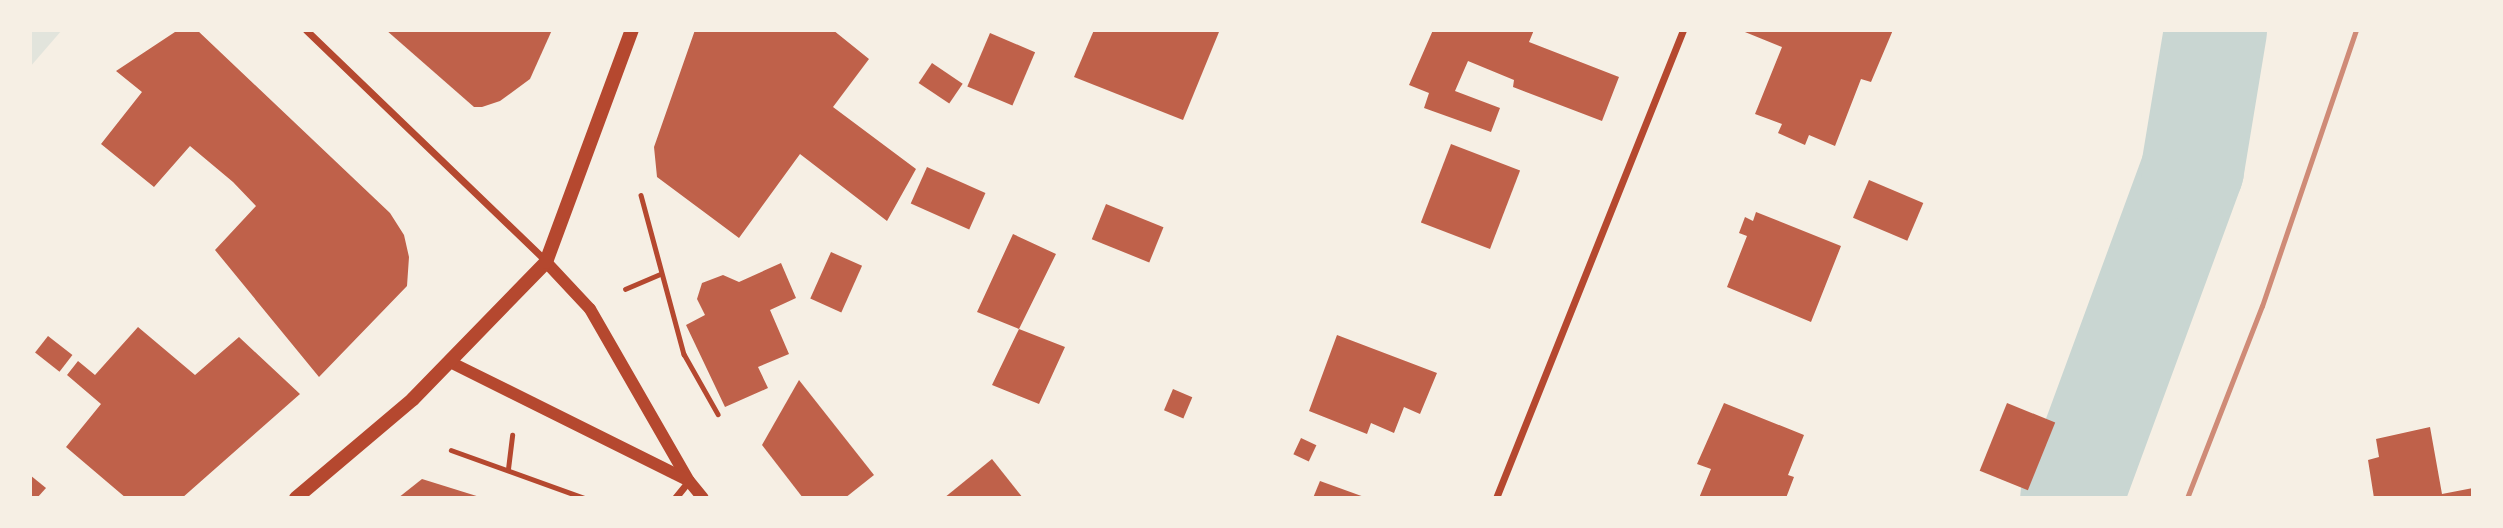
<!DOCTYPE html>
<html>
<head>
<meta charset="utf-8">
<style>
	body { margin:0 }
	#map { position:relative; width:2503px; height:528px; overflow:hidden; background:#f6efe4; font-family:"Exo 2",sans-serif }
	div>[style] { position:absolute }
	.green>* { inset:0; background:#e2e4dc }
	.river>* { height:103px; margin:-51.5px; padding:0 51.5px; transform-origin:51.5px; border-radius:51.5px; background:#c9d6d2 }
	.building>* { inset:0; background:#bf614a; transform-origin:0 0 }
	.path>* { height:4.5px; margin:-2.25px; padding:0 2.25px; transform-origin:2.25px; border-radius:2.25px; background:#b5482f }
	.minor>* { height:7px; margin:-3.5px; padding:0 3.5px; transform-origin:3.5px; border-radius:3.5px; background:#b5482f }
	.tertiary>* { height:12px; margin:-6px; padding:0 6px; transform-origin:6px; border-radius:6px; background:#b5482f }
	.secondary>* { height:14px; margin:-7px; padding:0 7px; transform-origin:7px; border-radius:7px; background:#b5482f }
	.rail>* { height:5px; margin:-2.5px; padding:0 2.5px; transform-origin:2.5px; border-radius:2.5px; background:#cf8b77 }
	span { translate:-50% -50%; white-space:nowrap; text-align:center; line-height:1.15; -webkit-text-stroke:7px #f6efe4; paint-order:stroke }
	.frame { position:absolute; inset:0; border:32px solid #f6efe4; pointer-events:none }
</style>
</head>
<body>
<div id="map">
	<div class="green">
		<i style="clip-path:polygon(30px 30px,62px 30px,30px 67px)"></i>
	</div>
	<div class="river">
		<i style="left:2071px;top:498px;width:351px;rotate:-69.8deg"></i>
		<i style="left:2192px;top:169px;width:141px;rotate:-80.6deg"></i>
	</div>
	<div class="building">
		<i style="clip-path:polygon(178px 30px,197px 30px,390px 213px,404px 235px,409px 257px,407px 286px,319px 377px,215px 250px,256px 206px,233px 182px,190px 146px,154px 187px,101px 144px,142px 92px,116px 71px)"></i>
		<i style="clip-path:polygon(386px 30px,552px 30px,530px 79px,500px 101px,482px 107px,474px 107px)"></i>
		<i style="clip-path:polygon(695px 30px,833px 30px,869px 59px,833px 107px,916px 169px,887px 221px,800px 154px,739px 238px,657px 177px,654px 147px)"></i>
		<i style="clip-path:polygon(1094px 30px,1219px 32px,1183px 120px,1074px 77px)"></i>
		<i style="clip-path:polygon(1433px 30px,1534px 30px,1529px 42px,1619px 77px,1602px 121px,1513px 87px,1514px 80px,1468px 61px,1455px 91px,1500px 108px,1491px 132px,1424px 108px,1429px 93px,1409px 85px)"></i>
		<i style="clip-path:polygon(1740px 30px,1893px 30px,1871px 82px,1861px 79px,1835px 146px,1809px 135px,1805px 145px,1778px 133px,1782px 124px,1755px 114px,1782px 47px)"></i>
		<i style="left:990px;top:33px;width:49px;height:58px;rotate:23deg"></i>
		<i style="left:932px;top:63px;width:37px;height:24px;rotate:34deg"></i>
		<i style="left:1451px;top:144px;width:74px;height:84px;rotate:21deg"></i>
		<i style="left:927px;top:167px;width:64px;height:40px;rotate:24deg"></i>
		<i style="left:1869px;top:180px;width:59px;height:41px;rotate:23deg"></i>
		<i style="left:1106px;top:204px;width:62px;height:38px;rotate:22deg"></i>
		<i style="clip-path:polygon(1756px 212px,1841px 246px,1811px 322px,1727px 287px,1747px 236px,1739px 233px,1745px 217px,1753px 221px)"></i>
		<i style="clip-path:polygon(1013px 234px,1056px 254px,1019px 329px,1065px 347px,1039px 404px,992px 385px,1019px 329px,977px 312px)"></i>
		<i style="left:831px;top:252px;width:34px;height:51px;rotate:24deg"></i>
		<i style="clip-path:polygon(781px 263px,796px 298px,770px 310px,789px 354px,758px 367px,768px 388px,725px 407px,686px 325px,705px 315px,697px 299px,702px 283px,723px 275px,739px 282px)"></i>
		<i style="clip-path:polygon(138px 327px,195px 375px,239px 337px,300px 394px,182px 498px,126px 498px,66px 447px,101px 404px,67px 375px,78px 361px,95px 375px)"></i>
		<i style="clip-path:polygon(1337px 335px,1437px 373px,1420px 414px,1404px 407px,1394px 433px,1371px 423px,1367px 434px,1309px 411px)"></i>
		<i style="left:48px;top:336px;width:31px;height:21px;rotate:38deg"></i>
		<i style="clip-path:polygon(799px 380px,874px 475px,845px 498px,803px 498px,762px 445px)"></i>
		<i style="left:1173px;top:389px;width:21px;height:23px;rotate:23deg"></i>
		<i style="clip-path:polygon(1724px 403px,1804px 435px,1788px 475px,1794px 477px,1786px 498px,1699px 498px,1711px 469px,1697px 464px)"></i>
		<i style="left:2007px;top:403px;width:52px;height:73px;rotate:22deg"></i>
		<i style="clip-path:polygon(2430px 427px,2442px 494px,2473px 488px,2473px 498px,2374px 498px,2368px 460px,2379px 457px,2376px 439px)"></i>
		<i style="left:1301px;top:438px;width:17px;height:18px;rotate:25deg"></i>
		<i style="clip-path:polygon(992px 459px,1023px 498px,944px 498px)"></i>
		<i style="clip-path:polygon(30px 475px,46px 488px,37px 498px,30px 498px)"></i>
		<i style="clip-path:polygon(422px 479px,483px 498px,398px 498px)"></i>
		<i style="clip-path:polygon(1320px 481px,1367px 498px,1313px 498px)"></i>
	</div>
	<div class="path">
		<i style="left:641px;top:195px;width:165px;rotate:74.9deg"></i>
		<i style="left:684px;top:354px;width:69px;rotate:60.5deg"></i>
		<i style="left:625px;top:289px;width:39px;rotate:-23deg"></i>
		<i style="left:451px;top:450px;width:141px;rotate:19.8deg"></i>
		<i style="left:508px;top:469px;width:34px;rotate:-83deg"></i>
	</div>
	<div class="minor">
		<i style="left:306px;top:30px;width:333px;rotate:43.9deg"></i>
		<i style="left:675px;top:498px;width:22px;rotate:-51deg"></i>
		<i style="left:1496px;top:498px;width:504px;rotate:-68.22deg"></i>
	</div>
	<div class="tertiary">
		<i style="left:546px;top:262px;width:64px;rotate:46.9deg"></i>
		<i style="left:590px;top:309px;width:198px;rotate:60.1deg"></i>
		<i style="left:689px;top:481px;width:22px;rotate:51deg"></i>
		<i style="left:450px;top:362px;width:266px;rotate:26.4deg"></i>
	</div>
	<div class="secondary">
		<i style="left:296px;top:498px;width:153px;rotate:-40.2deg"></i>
		<i style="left:413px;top:399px;width:191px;rotate:-45.8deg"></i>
		<i style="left:546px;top:262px;width:247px;rotate:-69.7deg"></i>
	</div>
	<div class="rail">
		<i style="left:2187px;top:498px;width:206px;rotate:-68.7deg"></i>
		<i style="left:2262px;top:306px;width:292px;rotate:-71.2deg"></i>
	</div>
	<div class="frame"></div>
</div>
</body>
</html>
